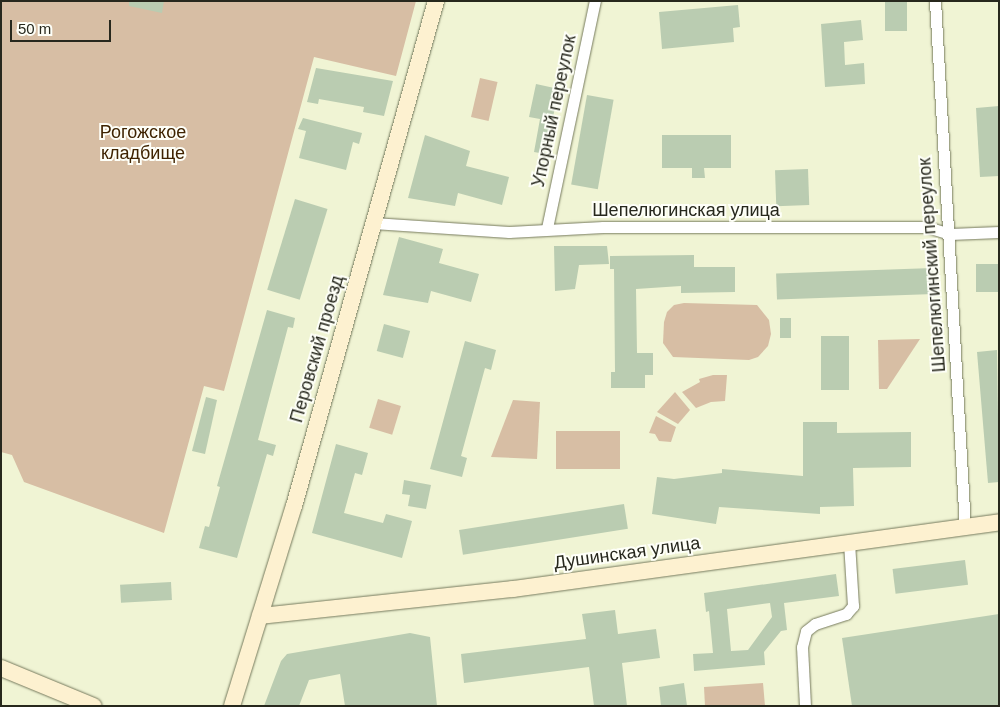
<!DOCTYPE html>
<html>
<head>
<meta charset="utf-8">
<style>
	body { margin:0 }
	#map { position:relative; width:1000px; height:707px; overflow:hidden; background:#f0f4d4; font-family:Helvetica,sans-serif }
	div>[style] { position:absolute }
	.green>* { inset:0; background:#d7bea4; transform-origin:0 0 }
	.building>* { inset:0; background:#baccb1; transform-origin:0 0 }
	.roads { filter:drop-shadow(0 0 1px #767a5d) drop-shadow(0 0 1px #767a5d) }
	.street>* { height:11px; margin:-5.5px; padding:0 5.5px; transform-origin:5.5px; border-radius:5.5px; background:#fff }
	.secondary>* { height:16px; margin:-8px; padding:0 8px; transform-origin:8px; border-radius:8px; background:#fdf1d0 }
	span { translate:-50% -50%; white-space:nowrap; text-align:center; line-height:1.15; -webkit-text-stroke:4px #fefff8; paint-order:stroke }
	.street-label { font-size:18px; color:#27281d }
	.park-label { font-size:18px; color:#3f2300 }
	.frame { position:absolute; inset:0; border:2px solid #27281d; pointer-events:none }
	.scale { position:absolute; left:10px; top:20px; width:101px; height:22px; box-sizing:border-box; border:2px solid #27281d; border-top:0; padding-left:6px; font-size:15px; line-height:18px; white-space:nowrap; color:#27281d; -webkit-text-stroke:4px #fefff8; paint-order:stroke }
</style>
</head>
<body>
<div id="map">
	<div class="green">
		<i style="clip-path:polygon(1px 1px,416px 1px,396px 76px,314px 57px,224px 391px,204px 386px,164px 533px,24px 482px,12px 455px,1px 452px)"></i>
		<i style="left:480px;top:78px;width:18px;height:40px;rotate:13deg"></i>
		<i style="clip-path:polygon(684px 303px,757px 305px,769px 320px,771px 334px,768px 346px,758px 357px,749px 360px,673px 357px,663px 343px,664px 322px,667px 312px,674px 305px)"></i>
		<i style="clip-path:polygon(920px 339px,887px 389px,879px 389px,878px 340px)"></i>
		<i style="clip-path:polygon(713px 375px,727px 375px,725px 401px,711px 402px,696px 408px,682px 392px,700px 382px,699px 379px)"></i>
		<i style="clip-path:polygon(675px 392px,690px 410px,678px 424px,657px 412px)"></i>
		<i style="left:378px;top:399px;width:24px;height:30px;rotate:17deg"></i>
		<i style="clip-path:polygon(513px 400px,540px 402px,537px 459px,491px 457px)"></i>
		<i style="clip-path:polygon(656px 416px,676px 427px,671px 442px,659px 441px,655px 434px,649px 433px)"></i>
		<i style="left:556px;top:431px;width:64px;height:38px"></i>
		<i style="clip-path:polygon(763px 683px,765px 706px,705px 706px,704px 687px)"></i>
	</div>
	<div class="building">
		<i style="clip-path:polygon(129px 1px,164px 1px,162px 13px,129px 6px)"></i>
		<i style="left:885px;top:1px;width:22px;height:30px"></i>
		<i style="clip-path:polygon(738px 5px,740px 27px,733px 28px,734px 42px,662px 49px,659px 12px)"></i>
		<i style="clip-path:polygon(861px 20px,863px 40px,844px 42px,845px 65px,864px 63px,865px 84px,825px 87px,821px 24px)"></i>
		<i style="clip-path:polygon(316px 68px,393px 81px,384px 116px,363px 112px,364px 107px,319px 99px,318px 104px,307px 102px)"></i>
		<i style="clip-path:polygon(536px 84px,559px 89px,545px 154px,534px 152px,540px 119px,529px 117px)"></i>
		<i style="left:587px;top:95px;width:27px;height:91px;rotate:10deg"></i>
		<i style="clip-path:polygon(999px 106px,999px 176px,980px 177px,976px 108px)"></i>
		<i style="clip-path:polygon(303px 118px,362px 133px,359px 144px,353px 142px,346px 170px,299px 158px,306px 131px,298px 129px)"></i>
		<i style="clip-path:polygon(425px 135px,470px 151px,466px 166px,509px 177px,502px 205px,458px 193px,455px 206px,408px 198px)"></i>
		<i style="clip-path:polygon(662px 135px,731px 135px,731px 168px,704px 168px,705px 178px,692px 178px,692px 168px,662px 168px)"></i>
		<i style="left:808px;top:169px;width:36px;height:33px;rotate:88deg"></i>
		<i style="left:295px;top:199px;width:34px;height:95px;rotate:17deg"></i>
		<i style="clip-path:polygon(399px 237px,443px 249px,439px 263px,479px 274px,471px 302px,431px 291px,428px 303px,383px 295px)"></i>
		<i style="clip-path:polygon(554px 246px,607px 246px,609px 264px,579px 265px,575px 289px,555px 291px)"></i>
		<i style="clip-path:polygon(694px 255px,694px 267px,735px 267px,735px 292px,681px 293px,681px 286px,636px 289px,637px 353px,653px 353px,653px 375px,645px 375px,645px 388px,611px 388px,611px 372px,615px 372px,614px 269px,610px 269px,610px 256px)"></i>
		<i style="left:999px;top:264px;width:28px;height:23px;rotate:90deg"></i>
		<i style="left:933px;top:268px;width:26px;height:157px;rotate:88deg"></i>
		<i style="clip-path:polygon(267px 310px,295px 318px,293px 328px,288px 327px,258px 440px,276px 445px,273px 456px,267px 454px,237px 558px,199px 548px,205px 526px,209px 527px,220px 487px,217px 486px)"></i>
		<i style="left:780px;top:318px;width:11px;height:20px"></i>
		<i style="left:384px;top:324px;width:27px;height:28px;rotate:15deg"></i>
		<i style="left:821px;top:336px;width:28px;height:54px"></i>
		<i style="clip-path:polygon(465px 341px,496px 350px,491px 370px,485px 368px,461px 456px,467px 458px,462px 477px,430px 469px)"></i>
		<i style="clip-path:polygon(997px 350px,999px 482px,988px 483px,977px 352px)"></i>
		<i style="clip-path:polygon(206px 397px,217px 400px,205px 454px,192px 451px)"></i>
		<i style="clip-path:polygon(803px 422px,837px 422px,837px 433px,911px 432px,911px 467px,853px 468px,854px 506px,820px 507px,820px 514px,719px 507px,716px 524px,652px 514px,657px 477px,674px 479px,722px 473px,722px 469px,803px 476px)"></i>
		<i style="clip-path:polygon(336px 444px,368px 453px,362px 475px,355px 473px,344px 513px,383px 523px,386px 514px,412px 521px,402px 558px,312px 533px)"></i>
		<i style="clip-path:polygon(404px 480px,431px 485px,426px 509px,408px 506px,410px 495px,402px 494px)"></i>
		<i style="left:624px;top:504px;width:25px;height:167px;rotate:81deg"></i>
		<i style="left:965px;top:560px;width:25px;height:73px;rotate:83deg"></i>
		<i style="clip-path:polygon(evenodd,836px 574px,839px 596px,784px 603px,787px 630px,781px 631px,764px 652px,765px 665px,694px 671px,693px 654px,713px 653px,709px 611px,706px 612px,704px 593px,836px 574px,770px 603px,772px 617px,748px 650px,731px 651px,727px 609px,770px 603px)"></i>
		<i style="left:171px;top:582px;width:18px;height:51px;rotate:87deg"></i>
		<i style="clip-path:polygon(615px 610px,618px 634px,656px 629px,660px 658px,622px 663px,627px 706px,594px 706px,589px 667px,464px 683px,461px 654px,586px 639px,582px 614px)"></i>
		<i style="clip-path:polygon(999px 614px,999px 706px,852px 706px,842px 638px)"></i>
		<i style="clip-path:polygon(410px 633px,430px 637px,437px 706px,345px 706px,340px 674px,309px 680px,299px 706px,264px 706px,281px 661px,287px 654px)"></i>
		<i style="clip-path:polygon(684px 683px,687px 706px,661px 706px,659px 687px)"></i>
	</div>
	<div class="roads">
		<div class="street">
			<i style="left:935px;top:1px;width:527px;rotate:86.74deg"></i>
			<i style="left:373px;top:223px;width:136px;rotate:3.8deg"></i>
			<i style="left:509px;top:232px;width:94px;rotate:-3deg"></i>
			<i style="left:603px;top:227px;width:324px"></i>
			<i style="left:927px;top:227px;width:24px;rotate:17deg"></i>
			<i style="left:950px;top:234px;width:49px;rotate:-2.3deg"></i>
			<i style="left:547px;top:228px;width:232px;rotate:-78.1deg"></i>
			<i style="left:805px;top:706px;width:59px;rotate:-92.9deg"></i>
			<i style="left:802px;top:647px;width:16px;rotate:-76deg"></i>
			<i style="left:806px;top:631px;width:11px;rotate:-38deg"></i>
			<i style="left:815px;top:624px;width:33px;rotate:-18deg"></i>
			<i style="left:846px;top:614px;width:11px;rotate:-49deg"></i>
			<i style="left:853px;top:606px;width:63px;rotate:-93.6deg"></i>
		</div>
		<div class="secondary">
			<i style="left:260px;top:616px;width:254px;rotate:-6.1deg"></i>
			<i style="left:513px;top:589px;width:491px;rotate:-7.8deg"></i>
			<i style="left:1px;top:668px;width:100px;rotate:22.4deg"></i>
			<i style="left:232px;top:706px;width:209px;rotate:-72.8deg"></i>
			<i style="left:294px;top:506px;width:525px;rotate:-74.29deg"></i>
		</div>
	</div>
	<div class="street-label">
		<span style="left:554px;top:111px;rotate:-78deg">Упорный переулок</span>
		<span style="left:686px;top:210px">Шепелюгинская улица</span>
		<span style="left:932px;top:265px;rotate:-94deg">Шепелюгинский переулок</span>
		<span style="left:317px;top:349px;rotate:-74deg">Перовский проезд</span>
		<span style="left:627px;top:553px;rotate:-8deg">Душинская улица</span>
	</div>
	<div class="park-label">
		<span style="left:143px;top:143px">Рогожское<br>кладбище</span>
	</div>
	<div class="frame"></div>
	<div class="scale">50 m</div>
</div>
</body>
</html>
